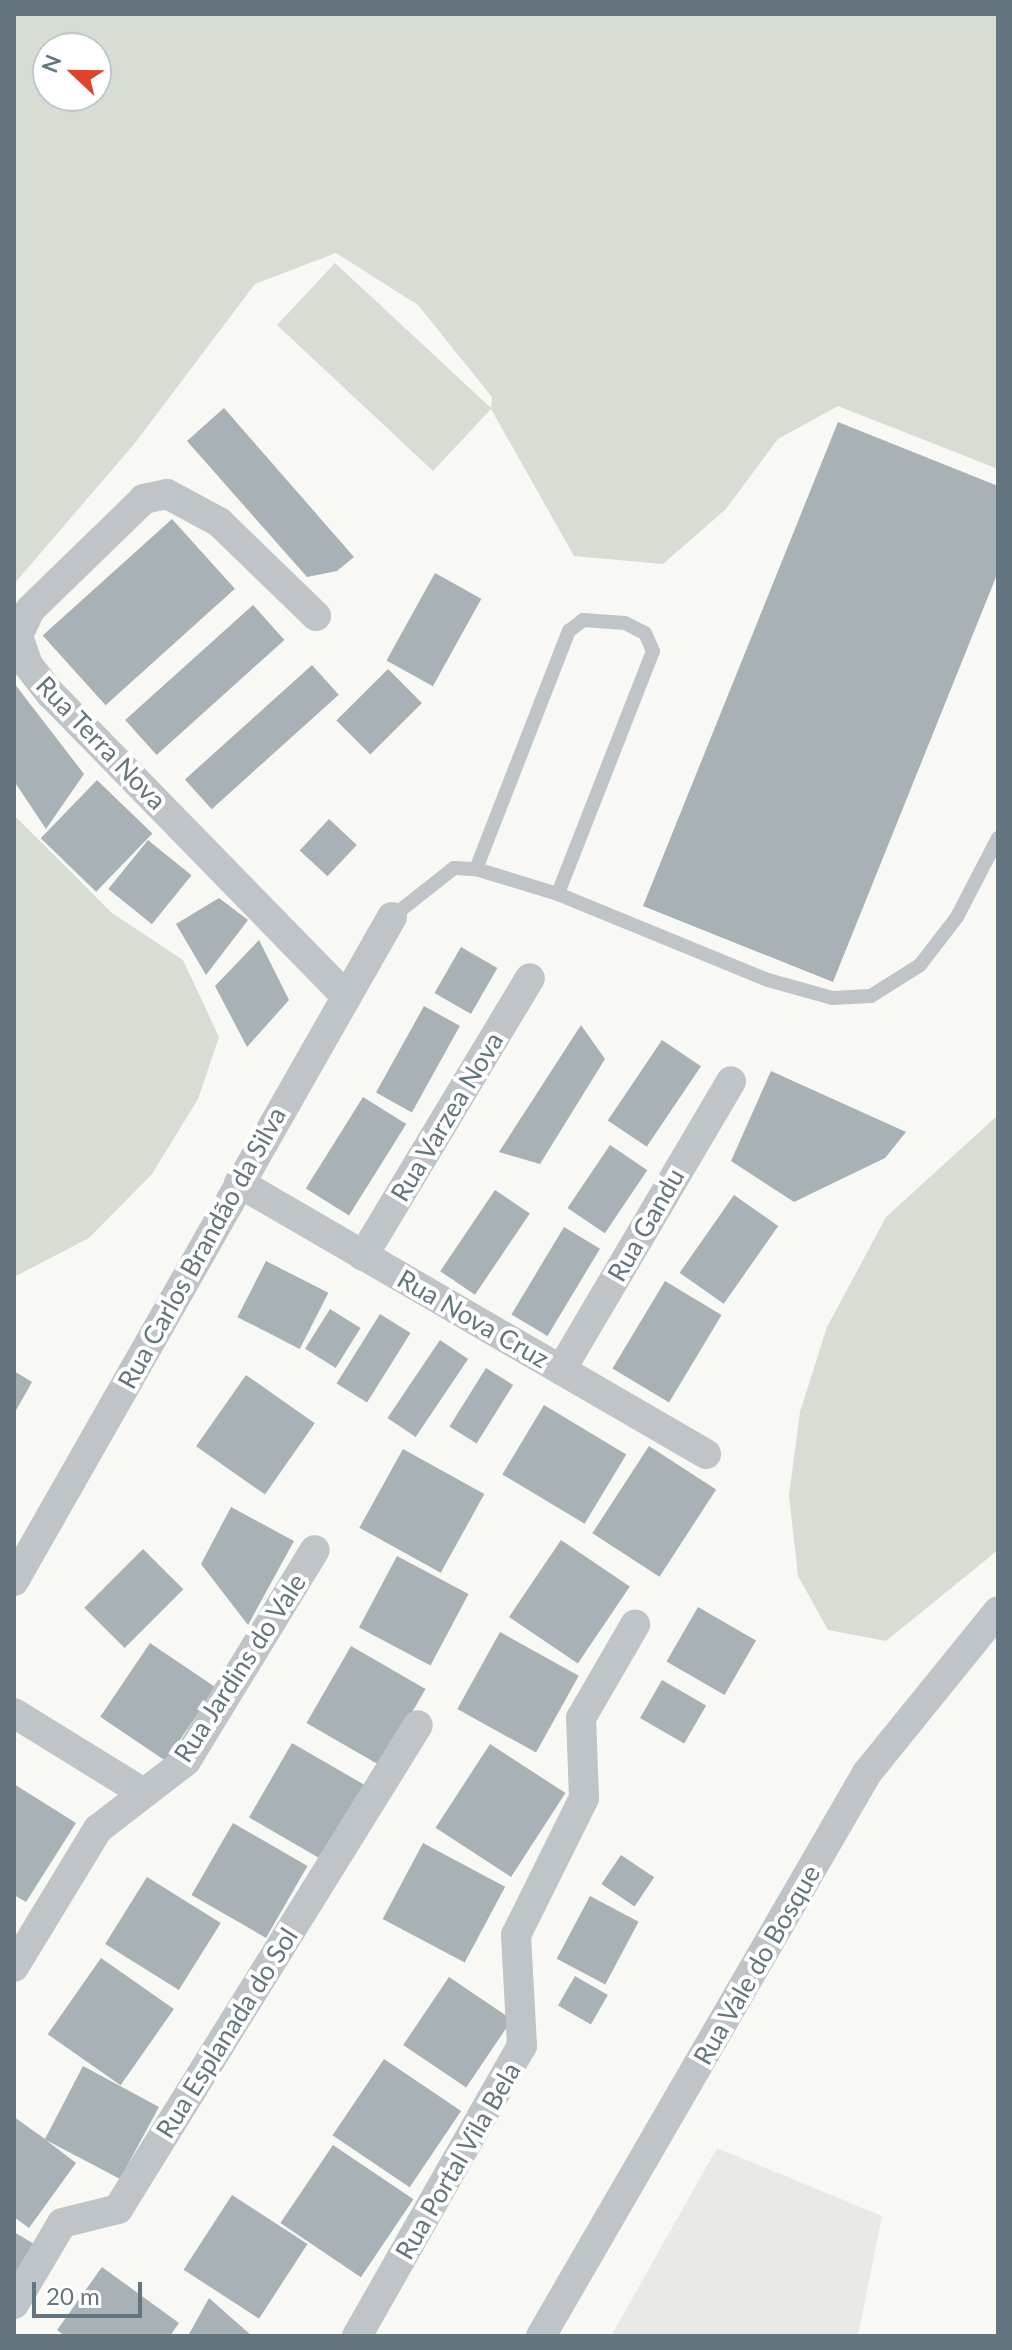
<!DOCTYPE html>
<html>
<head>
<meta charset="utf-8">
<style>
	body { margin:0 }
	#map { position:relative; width:1012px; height:2350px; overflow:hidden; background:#f8f8f5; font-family:Lato,sans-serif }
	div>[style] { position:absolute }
	.built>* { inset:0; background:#e9e9e8 }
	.green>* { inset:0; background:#d8ddd4 }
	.building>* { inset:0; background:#a8b2b6; transform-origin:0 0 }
	.lane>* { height:14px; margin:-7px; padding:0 7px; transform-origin:7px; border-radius:7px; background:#bec4c7 }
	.street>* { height:30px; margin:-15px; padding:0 15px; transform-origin:15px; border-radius:15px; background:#bec4c7 }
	span { translate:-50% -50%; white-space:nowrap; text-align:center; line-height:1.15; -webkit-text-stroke:8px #fff; paint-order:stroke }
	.street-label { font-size:26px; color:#63767f }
	.frame { position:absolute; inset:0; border:16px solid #63767f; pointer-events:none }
	.north { position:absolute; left:32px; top:32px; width:80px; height:80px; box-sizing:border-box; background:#fff; border:2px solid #c1c8cc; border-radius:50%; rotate:292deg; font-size:22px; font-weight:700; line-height:32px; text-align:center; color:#63767f }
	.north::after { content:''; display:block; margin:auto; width:28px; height:36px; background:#e0432d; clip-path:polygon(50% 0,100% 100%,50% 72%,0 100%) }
	.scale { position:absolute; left:32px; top:2282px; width:110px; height:36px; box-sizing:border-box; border:4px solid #63767f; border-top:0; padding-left:10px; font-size:24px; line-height:28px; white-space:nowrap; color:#63767f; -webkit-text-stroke:6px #fff; paint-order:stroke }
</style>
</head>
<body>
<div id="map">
	<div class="built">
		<i style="clip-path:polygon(717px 2148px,882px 2216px,858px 2336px,611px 2336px)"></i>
	</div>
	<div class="green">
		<i style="clip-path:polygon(evenodd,14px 14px,998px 14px,998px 469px,838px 406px,778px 439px,726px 509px,663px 564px,574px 556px,491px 409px,433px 471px,277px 325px,335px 263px,491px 408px,492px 397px,418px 305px,336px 253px,255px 284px,135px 443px,14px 584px,14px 14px,48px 48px,96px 48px,96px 96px,48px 96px,48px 48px)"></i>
		<i style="clip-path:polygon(14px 815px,112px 913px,183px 960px,219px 1037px,198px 1099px,152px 1174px,89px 1238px,14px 1277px)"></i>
		<i style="clip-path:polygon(998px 1115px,998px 1550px,886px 1641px,828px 1630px,798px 1576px,789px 1495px,800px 1412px,827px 1327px,886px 1217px)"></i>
	</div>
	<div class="building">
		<i style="clip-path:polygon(224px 408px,354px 557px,337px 571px,307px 577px,187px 441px)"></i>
		<i style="clip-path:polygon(838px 422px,998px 486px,998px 572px,833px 982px,643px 906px)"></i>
		<i style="left:172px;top:519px;width:94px;height:174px;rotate:48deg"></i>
		<i style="left:435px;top:573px;width:53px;height:100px;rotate:29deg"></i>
		<i style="left:253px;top:605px;width:47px;height:172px;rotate:48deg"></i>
		<i style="left:312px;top:665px;width:40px;height:171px;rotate:48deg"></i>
		<i style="left:388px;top:669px;width:48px;height:73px;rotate:45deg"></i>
		<i style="clip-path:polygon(14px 683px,84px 774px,46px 829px,14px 781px)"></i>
		<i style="left:97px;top:780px;width:77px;height:81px;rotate:44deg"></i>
		<i style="left:329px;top:819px;width:38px;height:43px;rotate:43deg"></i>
		<i style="left:148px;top:840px;width:56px;height:63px;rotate:39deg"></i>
		<i style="clip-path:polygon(219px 898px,248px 920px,206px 975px,176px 924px)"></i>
		<i style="clip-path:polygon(259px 940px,289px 1000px,247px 1047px,215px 986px)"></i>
		<i style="left:461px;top:947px;width:42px;height:53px;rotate:30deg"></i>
		<i style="left:424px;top:1006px;width:41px;height:99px;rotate:29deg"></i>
		<i style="clip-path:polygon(581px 1025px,605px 1059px,540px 1164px,499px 1152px)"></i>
		<i style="left:662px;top:1040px;width:47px;height:97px;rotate:34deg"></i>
		<i style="clip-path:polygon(771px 1071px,906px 1132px,885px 1158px,794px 1202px,731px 1161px)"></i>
		<i style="left:363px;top:1097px;width:51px;height:108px;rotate:32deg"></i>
		<i style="left:610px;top:1145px;width:45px;height:76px;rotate:34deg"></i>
		<i style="left:495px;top:1190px;width:42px;height:98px;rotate:34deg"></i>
		<i style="left:734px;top:1195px;width:54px;height:95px;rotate:35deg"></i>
		<i style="left:564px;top:1227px;width:42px;height:102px;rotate:31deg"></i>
		<i style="left:266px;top:1261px;width:70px;height:63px;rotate:27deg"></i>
		<i style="left:665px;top:1281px;width:66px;height:102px;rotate:31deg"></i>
		<i style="left:330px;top:1309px;width:36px;height:47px;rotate:32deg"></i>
		<i style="left:380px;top:1314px;width:36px;height:82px;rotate:32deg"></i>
		<i style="left:440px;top:1340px;width:34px;height:94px;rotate:34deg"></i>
		<i style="left:486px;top:1368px;width:32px;height:69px;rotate:32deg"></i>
		<i style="clip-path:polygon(14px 1371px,32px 1382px,14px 1414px)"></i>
		<i style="left:246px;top:1375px;width:84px;height:87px;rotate:35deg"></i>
		<i style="left:544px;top:1405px;width:96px;height:81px;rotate:31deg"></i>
		<i style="left:649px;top:1446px;width:80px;height:104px;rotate:33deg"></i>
		<i style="left:403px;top:1449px;width:93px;height:90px;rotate:29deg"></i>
		<i style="clip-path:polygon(231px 1507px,294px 1541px,248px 1625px,201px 1564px)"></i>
		<i style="left:561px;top:1540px;width:83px;height:93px;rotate:34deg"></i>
		<i style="left:143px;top:1549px;width:57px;height:83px;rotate:45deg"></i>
		<i style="left:397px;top:1556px;width:81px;height:81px;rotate:28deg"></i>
		<i style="left:698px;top:1607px;width:67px;height:63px;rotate:30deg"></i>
		<i style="left:500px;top:1632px;width:90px;height:88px;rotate:29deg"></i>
		<i style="left:150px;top:1643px;width:79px;height:89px;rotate:34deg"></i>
		<i style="left:351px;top:1646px;width:86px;height:89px;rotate:30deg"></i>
		<i style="left:662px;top:1680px;width:51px;height:44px;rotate:30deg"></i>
		<i style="left:292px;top:1743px;width:83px;height:86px;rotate:30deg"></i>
		<i style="left:490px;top:1744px;width:90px;height:100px;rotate:33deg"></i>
		<i style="clip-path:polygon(14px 1784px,76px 1823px,26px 1902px,14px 1895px)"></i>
		<i style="left:233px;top:1823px;width:86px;height:83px;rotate:30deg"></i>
		<i style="left:423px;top:1843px;width:93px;height:86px;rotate:28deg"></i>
		<i style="left:621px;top:1855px;width:40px;height:35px;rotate:34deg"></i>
		<i style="left:147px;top:1877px;width:87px;height:79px;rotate:32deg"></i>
		<i style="left:590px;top:1896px;width:55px;height:71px;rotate:28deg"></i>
		<i style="left:101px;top:1958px;width:89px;height:93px;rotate:35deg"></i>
		<i style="left:575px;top:1976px;width:38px;height:34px;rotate:30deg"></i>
		<i style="left:449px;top:1977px;width:76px;height:82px;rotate:34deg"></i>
		<i style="left:384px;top:2059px;width:93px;height:92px;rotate:34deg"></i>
		<i style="clip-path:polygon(83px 2066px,159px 2107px,120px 2179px,46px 2140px,76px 2163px,29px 2228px,14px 2217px,14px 2117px,45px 2139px)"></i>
		<i style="left:333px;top:2145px;width:97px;height:94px;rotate:34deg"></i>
		<i style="left:232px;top:2195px;width:90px;height:89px;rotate:33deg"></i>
		<i style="clip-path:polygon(14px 2232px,34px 2244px,14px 2278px)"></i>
		<i style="clip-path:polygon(102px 2267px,179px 2323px,170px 2336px,65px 2336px,57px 2330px)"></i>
		<i style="clip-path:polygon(209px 2298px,252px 2336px,188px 2336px)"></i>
	</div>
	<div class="lane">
		<i style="left:476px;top:869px;width:256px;rotate:-68.7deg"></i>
		<i style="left:569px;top:631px;width:18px;rotate:-38deg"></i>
		<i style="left:583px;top:620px;width:42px;rotate:4.1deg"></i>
		<i style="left:625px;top:623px;width:22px;rotate:27deg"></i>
		<i style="left:645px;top:633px;width:20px;rotate:66deg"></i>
		<i style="left:653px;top:651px;width:261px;rotate:111.4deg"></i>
		<i style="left:392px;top:917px;width:79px;rotate:-38.3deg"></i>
		<i style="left:454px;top:868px;width:22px;rotate:3deg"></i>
		<i style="left:476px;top:869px;width:86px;rotate:17deg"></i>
		<i style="left:558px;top:894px;width:227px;rotate:22.3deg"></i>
		<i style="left:768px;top:980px;width:66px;rotate:15.7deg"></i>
		<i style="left:832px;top:998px;width:39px;rotate:-3deg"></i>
		<i style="left:871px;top:996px;width:58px;rotate:-32.3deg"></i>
		<i style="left:920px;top:965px;width:61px;rotate:-52.4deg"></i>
		<i style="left:957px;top:917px;width:89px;rotate:-62.6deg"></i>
	</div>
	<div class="street">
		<i style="left:316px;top:616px;width:135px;rotate:-135.9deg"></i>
		<i style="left:219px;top:522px;width:59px;rotate:-151.7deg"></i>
		<i style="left:167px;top:494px;width:24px;rotate:168deg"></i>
		<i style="left:144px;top:499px;width:159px;rotate:135.8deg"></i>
		<i style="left:30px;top:610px;width:29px;rotate:115deg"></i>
		<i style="left:18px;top:636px;width:31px;rotate:71deg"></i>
		<i style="left:28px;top:665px;width:37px;rotate:52deg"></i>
		<i style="left:51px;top:694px;width:421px;rotate:45.7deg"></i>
		<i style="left:239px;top:1183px;width:540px;rotate:30.13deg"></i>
		<i style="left:363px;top:1256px;width:324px;rotate:-59deg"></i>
		<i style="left:561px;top:1370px;width:335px;rotate:-59.5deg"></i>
		<i style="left:14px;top:1581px;width:764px;rotate:-60.35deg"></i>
		<i style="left:14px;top:1713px;width:150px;rotate:31.7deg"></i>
		<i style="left:14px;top:1967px;width:162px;rotate:-58.7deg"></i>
		<i style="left:98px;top:1829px;width:111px;rotate:-37.7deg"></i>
		<i style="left:186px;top:1761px;width:247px;rotate:-58.6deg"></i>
		<i style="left:14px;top:2304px;width:94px;rotate:-59.3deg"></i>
		<i style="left:62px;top:2223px;width:58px;rotate:-14deg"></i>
		<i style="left:118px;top:2209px;width:569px;rotate:-58.21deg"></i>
		<i style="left:357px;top:2336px;width:334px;rotate:-60.4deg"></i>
		<i style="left:522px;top:2046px;width:111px;rotate:-93.1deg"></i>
		<i style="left:516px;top:1935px;width:153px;rotate:-63.6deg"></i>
		<i style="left:584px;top:1798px;width:80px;rotate:-92.1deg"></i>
		<i style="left:581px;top:1718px;width:108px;rotate:-59.9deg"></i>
		<i style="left:541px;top:2336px;width:651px;rotate:-59.93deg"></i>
		<i style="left:867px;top:1773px;width:208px;rotate:-51deg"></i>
	</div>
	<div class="street-label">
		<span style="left:101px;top:743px;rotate:46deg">Rua Terra Nova</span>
		<span style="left:447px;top:1117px;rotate:-59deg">Rua Varzea Nova</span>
		<span style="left:646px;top:1225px;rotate:-60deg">Rua Gandu</span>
		<span style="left:202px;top:1248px;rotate:-61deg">Rua Carlos Brandão da Silva</span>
		<span style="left:473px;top:1319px;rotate:30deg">Rua Nova Cruz</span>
		<span style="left:240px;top:1668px;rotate:-57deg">Rua Jardins do Vale</span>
		<span style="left:757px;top:1965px;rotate:-60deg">Rua Vale do Bosque</span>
		<span style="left:227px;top:2033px;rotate:-58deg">Rua Esplanada do Sol</span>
		<span style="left:458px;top:2161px;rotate:-60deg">Rua Portal Vila Bela</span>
	</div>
	<div class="frame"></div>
	<div class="north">N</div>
	<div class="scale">20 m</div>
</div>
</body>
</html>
